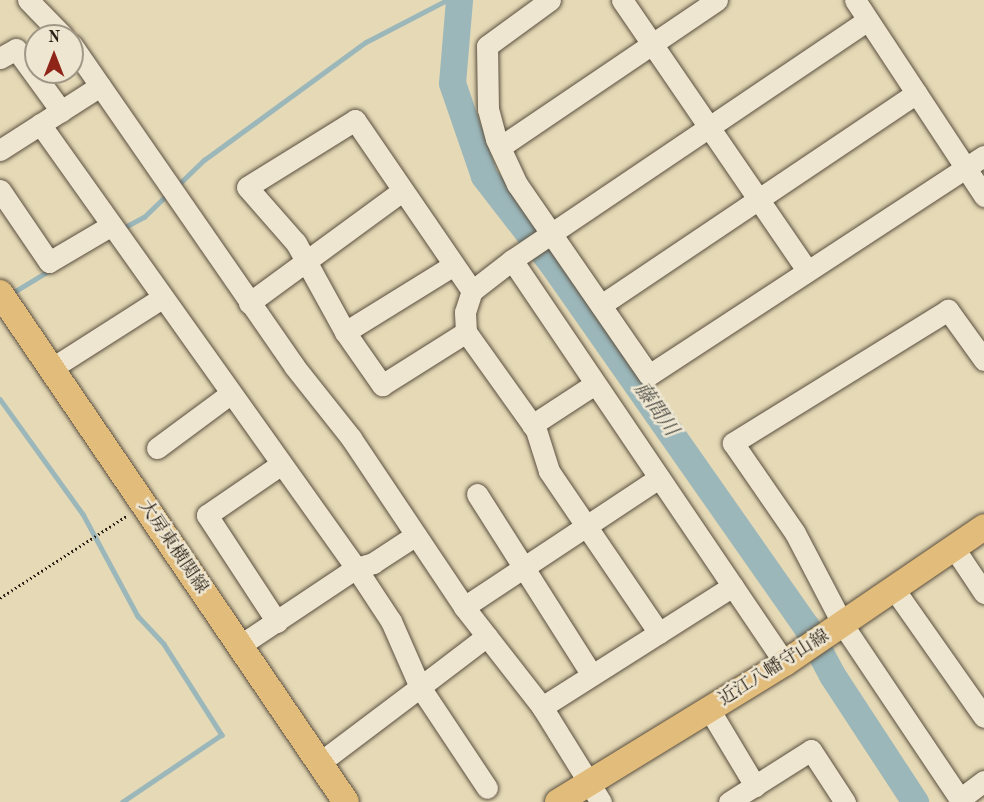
<!DOCTYPE html>
<html>
<head>
<meta charset="utf-8">
<style>
	body { margin:0 }
	#map { position:relative; width:984px; height:802px; overflow:hidden; background:#e5d9b6; font-family:"Old Standard TT","Noto Serif JP",serif }
	div>[style] { position:absolute }
	.stream>* { height:4.5px; margin:-2.25px; padding:0 2.25px; transform-origin:2.25px; border-radius:2.25px; background:#9bb7ba }
	.river>* { height:27px; margin:-13.5px; padding:0 13.5px; transform-origin:13.5px; border-radius:13.5px; background:#9bb7ba }
	.path>* { height:3px; margin-top:-1.5px; transform-origin:0; background:repeating-linear-gradient(90deg,#2b2117 0 1.5px,transparent 0 4.5px) }
	.roads { filter:drop-shadow(0 0 2px #5a4f3f) drop-shadow(0 0 2px #5a4f3f) }
	.minor>* { height:21px; margin:-10.5px; padding:0 10.5px; transform-origin:10.5px; border-radius:10.5px; background:#eee6d0 }
	.major>* { height:26px; margin:-13px; padding:0 13px; transform-origin:13px; border-radius:13px; background:#e2bc7b }
	span { translate:-50% -50%; white-space:nowrap; text-align:center; line-height:1.15; -webkit-text-stroke:5px #eee6d0; paint-order:stroke }
	.street-label { font-size:18px; color:#2b2117 }
	.water-label { font-size:20px; color:#4d4e48; font-style:italic }
	.north { position:absolute; left:24px; top:24px; width:60px; height:60px; box-sizing:border-box; background:#eee6d0; border:2px solid #a09786; border-radius:50%; rotate:0deg; font-size:16px; font-weight:700; line-height:24px; text-align:center; color:#2b2117 }
	.north::after { content:''; display:block; margin:auto; width:21px; height:27px; background:#8f2418; clip-path:polygon(50% 0,100% 100%,50% 72%,0 100%) }
</style>
</head>
<body>
<div id="map">
	<div class="stream">
		<i style="left:178px;top:185px;width:36px;rotate:-44deg"></i>
		<i style="left:204px;top:160px;width:200px;rotate:-36.1deg"></i>
		<i style="left:366px;top:42px;width:91px;rotate:-27.4deg"></i>
		<i style="left:123px;top:228px;width:24px;rotate:-28deg"></i>
		<i style="left:144px;top:217px;width:30px;rotate:-44deg"></i>
		<i style="left:14px;top:292px;width:42px;rotate:-31.4deg"></i>
		<i style="left:0;top:399px;width:142px;rotate:54.2deg"></i>
		<i style="left:83px;top:514px;width:116px;rotate:61.7deg"></i>
		<i style="left:138px;top:616px;width:38px;rotate:47deg"></i>
		<i style="left:164px;top:644px;width:108px;rotate:57.5deg"></i>
		<i style="left:222px;top:735px;width:120px;rotate:145.9deg"></i>
	</div>
	<div class="river">
		<i style="left:459px;top:0;width:83px;rotate:94.8deg"></i>
		<i style="left:452px;top:83px;width:98px;rotate:71deg"></i>
		<i style="left:484px;top:176px;width:113px;rotate:52.2deg"></i>
		<i style="left:553px;top:265px;width:441px;rotate:55deg"></i>
		<i style="left:806px;top:626px;width:55px;rotate:62deg"></i>
		<i style="left:832px;top:675px;width:152px;rotate:56.8deg"></i>
	</div>
	<div class="path">
		<i style="left:0;top:598px;width:153px;rotate:-33deg"></i>
	</div>
	<div class="roads">
		<div class="minor">
			<i style="left:28px;top:0;width:50px;rotate:45.8deg"></i>
			<i style="left:550px;top:0;width:78px;rotate:143.9deg"></i>
			<i style="left:487px;top:46px;width:63px;rotate:89.1deg"></i>
			<i style="left:488px;top:109px;width:31px;rotate:75deg"></i>
			<i style="left:496px;top:139px;width:50px;rotate:65deg"></i>
			<i style="left:517px;top:184px;width:232px;rotate:55.4deg"></i>
			<i style="left:649px;top:375px;width:400px;rotate:-33.2deg"></i>
			<i style="left:622px;top:0;width:326px;rotate:55.6deg"></i>
			<i style="left:855px;top:0;width:235px;rotate:56.6deg"></i>
			<i style="left:72px;top:45px;width:390px;rotate:55.3deg"></i>
			<i style="left:294px;top:366px;width:92px;rotate:51.6deg"></i>
			<i style="left:351px;top:438px;width:203px;rotate:56.2deg"></i>
			<i style="left:464px;top:607px;width:127px;rotate:52deg"></i>
			<i style="left:542px;top:707px;width:112px;rotate:58.2deg"></i>
			<i style="left:0;top:58px;width:18px;rotate:-29deg"></i>
			<i style="left:16px;top:49px;width:77px;rotate:54deg"></i>
			<i style="left:40px;top:124px;width:545px;rotate:54.56deg"></i>
			<i style="left:356px;top:568px;width:64px;rotate:56.6deg"></i>
			<i style="left:391px;top:621px;width:72px;rotate:66.3deg"></i>
			<i style="left:420px;top:687px;width:84px;rotate:-37.3deg"></i>
			<i style="left:500px;top:147px;width:262px;rotate:-34.1deg"></i>
			<i style="left:0;top:150px;width:119px;rotate:-32.6deg"></i>
			<i style="left:0;top:190px;width:87px;rotate:55.8deg"></i>
			<i style="left:49px;top:262px;width:71px;rotate:-30.5deg"></i>
			<i style="left:512px;top:260px;width:487px;rotate:55.9deg"></i>
			<i style="left:452px;top:266px;width:126px;rotate:148.3deg"></i>
			<i style="left:345px;top:332px;width:102px;rotate:-118.8deg"></i>
			<i style="left:296px;top:243px;width:74px;rotate:-131.2deg"></i>
			<i style="left:247px;top:187px;width:127px;rotate:-31.8deg"></i>
			<i style="left:355px;top:120px;width:207px;rotate:55.6deg"></i>
			<i style="left:249px;top:303px;width:190px;rotate:-36.2deg"></i>
			<i style="left:601px;top:305px;width:380px;rotate:-33.9deg"></i>
			<i style="left:345px;top:332px;width:65px;rotate:55.1deg"></i>
			<i style="left:382px;top:385px;width:99px;rotate:-32.2deg"></i>
			<i style="left:984px;top:360px;width:62px;rotate:-125.8deg"></i>
			<i style="left:948px;top:310px;width:253px;rotate:148.3deg"></i>
			<i style="left:733px;top:443px;width:109px;rotate:55.4deg"></i>
			<i style="left:795px;top:533px;width:104px;rotate:62.4deg"></i>
			<i style="left:843px;top:625px;width:210px;rotate:56.1deg"></i>
			<i style="left:960px;top:799px;width:30px;rotate:-37deg"></i>
			<i style="left:52px;top:368px;width:130px;rotate:-32.5deg"></i>
			<i style="left:532px;top:425px;width:75px;rotate:-33.1deg"></i>
			<i style="left:157px;top:448px;width:91px;rotate:-36.5deg"></i>
			<i style="left:477px;top:494px;width:214px;rotate:57.6deg"></i>
			<i style="left:954px;top:548px;width:54px;rotate:56.3deg"></i>
			<i style="left:894px;top:589px;width:156px;rotate:54.9deg"></i>
			<i style="left:464px;top:607px;width:234px;rotate:-33.5deg"></i>
			<i style="left:277px;top:622px;width:128px;rotate:-123.2deg"></i>
			<i style="left:207px;top:515px;width:88px;rotate:-34.4deg"></i>
			<i style="left:659px;top:633px;width:196px;rotate:-124.2deg"></i>
			<i style="left:549px;top:471px;width:43px;rotate:-107.6deg"></i>
			<i style="left:536px;top:430px;width:120px;rotate:-125.5deg"></i>
			<i style="left:466px;top:332px;width:20px;rotate:-93deg"></i>
			<i style="left:465px;top:312px;width:22px;rotate:-72deg"></i>
			<i style="left:472px;top:291px;width:51px;rotate:-37.8deg"></i>
			<i style="left:512px;top:260px;width:429px;rotate:-34deg"></i>
			<i style="left:239px;top:646px;width:141px;rotate:-33.7deg"></i>
			<i style="left:356px;top:568px;width:18px;rotate:-16deg"></i>
			<i style="left:373px;top:563px;width:51px;rotate:-33.1deg"></i>
			<i style="left:542px;top:707px;width:226px;rotate:-32.4deg"></i>
			<i style="left:709px;top:709px;width:90px;rotate:59.1deg"></i>
			<i style="left:318px;top:764px;width:128px;rotate:-37deg"></i>
			<i style="left:420px;top:687px;width:121px;rotate:56.4deg"></i>
			<i style="left:729px;top:802px;width:97px;rotate:-32.4deg"></i>
			<i style="left:811px;top:750px;width:62px;rotate:56.8deg"></i>
		</div>
		<div class="major">
			<i style="left:0;top:293px;width:615px;rotate:55.79deg"></i>
			<i style="left:558px;top:802px;width:266px;rotate:-31.5deg"></i>
			<i style="left:785px;top:663px;width:241px;rotate:-34.3deg"></i>
		</div>
	</div>
	<div class="street-label">
		<span style="left:173px;top:547px;rotate:56deg">大房東横関線</span>
		<span style="left:774px;top:668px;rotate:-32deg">近江八幡守山線</span>
	</div>
	<div class="water-label">
		<span style="left:655px;top:410px;rotate:55deg">藤間川</span>
	</div>
	<div class="north">N</div>
</div>
</body>
</html>
